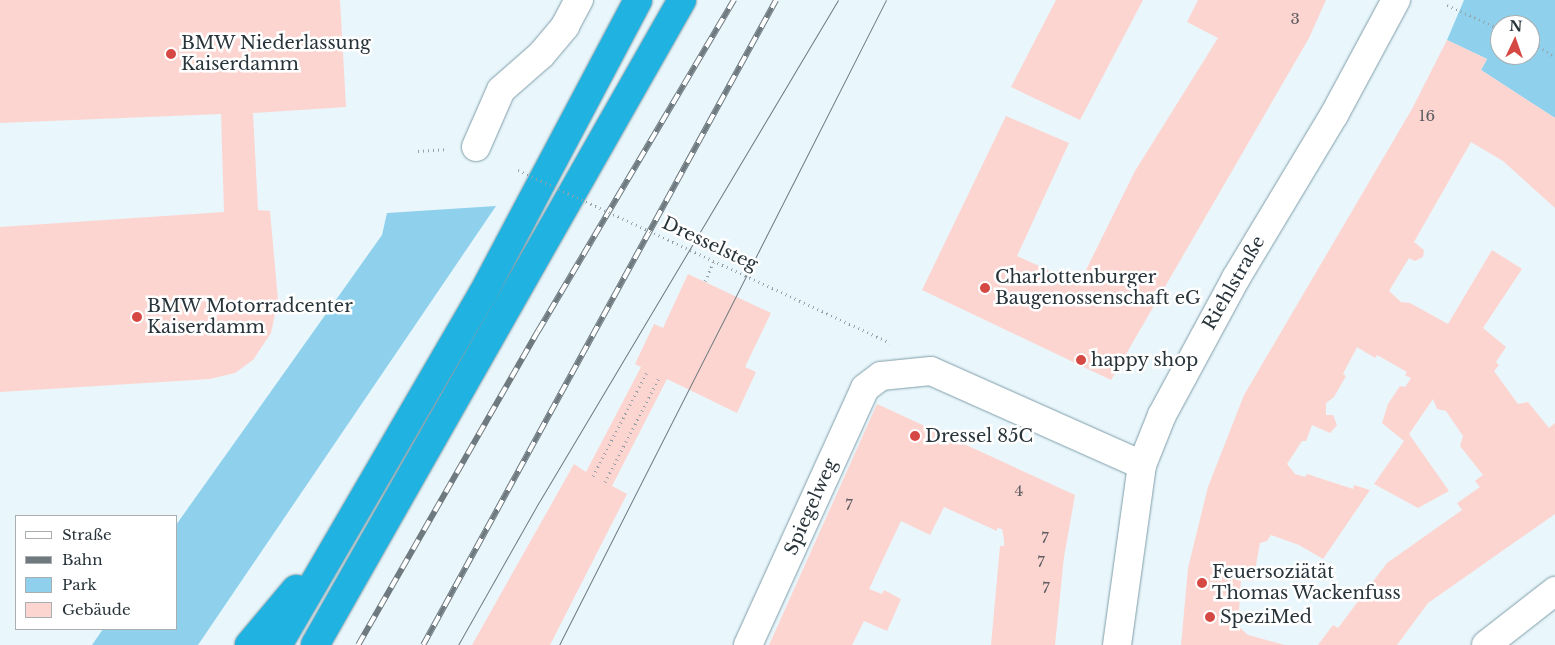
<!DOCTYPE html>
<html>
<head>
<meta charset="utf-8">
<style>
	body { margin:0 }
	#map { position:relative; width:1555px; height:645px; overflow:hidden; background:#e9f6fb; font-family:"Libre Baskerville",serif }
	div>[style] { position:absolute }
	.green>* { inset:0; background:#8fd1ec }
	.building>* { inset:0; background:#fdd5d0 }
	.path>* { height:3px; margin-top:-1.5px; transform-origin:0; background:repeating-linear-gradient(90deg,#95a1a7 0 1px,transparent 0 5px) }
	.roads { filter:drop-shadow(0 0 1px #7f9da9) drop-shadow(0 0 1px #7f9da9) }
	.minor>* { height:28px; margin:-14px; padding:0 14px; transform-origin:14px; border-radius:14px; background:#fff }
	.motorway>* { height:28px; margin:-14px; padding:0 14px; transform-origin:14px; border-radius:14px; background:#20b3e1 }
	.tram>* { height:1px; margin:-0.5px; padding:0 0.5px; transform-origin:0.5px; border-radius:0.5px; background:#6e7a80 }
	.rail>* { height:5.5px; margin-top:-2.75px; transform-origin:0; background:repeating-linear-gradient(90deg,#fff 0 11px,#6e7a80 0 22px); box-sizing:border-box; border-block:1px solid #6e7a80 }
	.path-bridge>* { height:3px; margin-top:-1.5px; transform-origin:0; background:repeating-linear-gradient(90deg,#95a1a7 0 1px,transparent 0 5px) }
	.dots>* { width:14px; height:14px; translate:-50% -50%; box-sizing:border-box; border:2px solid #fff; border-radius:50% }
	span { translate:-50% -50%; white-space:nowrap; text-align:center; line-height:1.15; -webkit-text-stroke:5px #fff; paint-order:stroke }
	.number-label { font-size:15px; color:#5d5c60 }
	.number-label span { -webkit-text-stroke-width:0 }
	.poi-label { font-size:18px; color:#28343a }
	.left { translate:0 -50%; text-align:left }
	.street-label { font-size:18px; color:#28343a }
	.legend { position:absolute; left:15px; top:515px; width:162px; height:115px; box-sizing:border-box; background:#fff; border:1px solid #a9aeb0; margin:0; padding:6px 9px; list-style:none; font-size:15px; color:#28343a }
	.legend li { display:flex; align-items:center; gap:10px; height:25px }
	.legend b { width:25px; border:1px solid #a9aeb0 }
	.north { position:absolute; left:1490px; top:15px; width:50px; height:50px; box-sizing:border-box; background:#fff; border:1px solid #a9aeb0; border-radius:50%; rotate:3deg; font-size:14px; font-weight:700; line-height:20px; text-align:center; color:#28343a }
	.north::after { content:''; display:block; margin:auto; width:18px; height:22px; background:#d64843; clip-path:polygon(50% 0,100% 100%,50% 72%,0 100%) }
</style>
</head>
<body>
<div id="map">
	<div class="green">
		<i style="clip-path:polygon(evenodd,1464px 0,1555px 0,1555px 118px,1481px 70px,1487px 59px,1447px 40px,1464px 0,1500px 25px,1530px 25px,1530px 55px,1500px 55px,1500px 25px)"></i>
		<i style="clip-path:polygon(496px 206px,198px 645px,92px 645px,103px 629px,176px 629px,176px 525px,382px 235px,387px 213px)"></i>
	</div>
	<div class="building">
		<i style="clip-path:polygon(0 0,340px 0,346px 107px,253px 113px,258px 210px,270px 211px,278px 300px,271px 333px,253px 360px,235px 373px,210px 379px,0 392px,0 227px,224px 212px,221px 114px,0 123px)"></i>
		<i style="clip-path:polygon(1056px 0,1143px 0,1080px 120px,1011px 87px)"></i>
		<i style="clip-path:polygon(1198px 0,1326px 0,1309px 38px,1111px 380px,922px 290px,1006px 116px,1069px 143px,1017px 256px,1079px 284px,1135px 171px,1218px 38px,1187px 22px)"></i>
		<i style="clip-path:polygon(1447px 40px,1487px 59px,1481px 70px,1555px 118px,1555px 208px,1503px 161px,1471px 142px,1414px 242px,1424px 250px,1423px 257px,1415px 261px,1409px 258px,1389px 291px,1401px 302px,1410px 303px,1448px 324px,1492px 250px,1522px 269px,1483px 328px,1506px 347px,1496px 362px,1499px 365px,1494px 371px,1518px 404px,1528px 402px,1549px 428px,1555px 423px,1555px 514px,1428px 603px,1397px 645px,1318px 645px,1333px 625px,1338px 628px,1387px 563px,1462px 510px,1457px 503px,1480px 487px,1475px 481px,1483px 475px,1460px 446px,1463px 436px,1446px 411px,1437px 409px,1433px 399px,1409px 434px,1449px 491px,1418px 508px,1374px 484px,1404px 441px,1382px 423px,1388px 404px,1400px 386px,1405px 387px,1411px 378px,1405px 375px,1407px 372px,1377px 355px,1375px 358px,1357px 347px,1343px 374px,1346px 376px,1334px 397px,1326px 403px,1326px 415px,1333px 415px,1337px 425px,1330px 433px,1312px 425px,1306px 441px,1302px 441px,1287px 464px,1295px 474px,1305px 477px,1307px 474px,1353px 489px,1354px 485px,1370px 490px,1323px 559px,1299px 545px,1271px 535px,1267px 541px,1260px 543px,1253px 581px,1241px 579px,1238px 626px,1248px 635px,1285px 645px,1181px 645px,1188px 568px,1208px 487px,1244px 395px,1412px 109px)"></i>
		<i style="clip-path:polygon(688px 274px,771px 313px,745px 367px,756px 372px,737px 413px,667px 379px,612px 486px,627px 494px,550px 645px,472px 645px,574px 464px,586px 472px,641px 367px,635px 364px,654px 324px,663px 328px)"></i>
		<i style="clip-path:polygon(877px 404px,1075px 495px,1064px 557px,1055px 645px,991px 645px,1000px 546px,1004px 546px,1004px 539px,1002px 529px,997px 528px,997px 531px,944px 507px,930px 535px,901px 521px,869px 589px,882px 594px,884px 590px,901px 599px,887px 631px,864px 621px,852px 645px,769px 645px)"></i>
	</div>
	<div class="path">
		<i style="left:1447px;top:5px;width:58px;rotate:24.4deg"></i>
		<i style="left:1530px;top:41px;width:30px;rotate:33deg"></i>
		<i style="left:418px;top:151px;width:26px;rotate:-4deg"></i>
		<i style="left:705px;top:281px;width:22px;rotate:-66deg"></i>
		<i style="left:593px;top:476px;width:119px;rotate:-62.6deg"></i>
		<i style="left:605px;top:482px;width:119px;rotate:-62.6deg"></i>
	</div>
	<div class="roads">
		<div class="minor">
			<i style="left:476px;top:147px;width:62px;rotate:-66.3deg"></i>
			<i style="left:501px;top:90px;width:53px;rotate:-41.2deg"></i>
			<i style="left:541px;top:55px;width:38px;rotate:-50deg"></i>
			<i style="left:565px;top:26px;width:30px;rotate:-62deg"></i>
			<i style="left:748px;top:645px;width:282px;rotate:-65.5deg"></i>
			<i style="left:865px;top:388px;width:20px;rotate:-37deg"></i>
			<i style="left:881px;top:376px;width:50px;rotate:-5.7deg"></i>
			<i style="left:931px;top:371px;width:231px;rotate:24deg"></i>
			<i style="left:1117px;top:645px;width:182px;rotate:-82.1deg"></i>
			<i style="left:1142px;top:465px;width:54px;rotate:-68.2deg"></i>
			<i style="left:1162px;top:415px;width:156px;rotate:-61.6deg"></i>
			<i style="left:1236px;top:278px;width:190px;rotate:-59deg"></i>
			<i style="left:1334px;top:115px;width:131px;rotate:-61.7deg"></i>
			<i style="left:1486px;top:645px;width:88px;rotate:-38deg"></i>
		</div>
		<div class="motorway">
			<i style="left:249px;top:645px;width:73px;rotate:-50deg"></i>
			<i style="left:278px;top:645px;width:407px;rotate:-59.8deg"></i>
			<i style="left:483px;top:293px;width:331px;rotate:-62.1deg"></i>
			<i style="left:315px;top:645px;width:742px;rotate:-60.36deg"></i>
		</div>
	</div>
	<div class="tram">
		<i style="left:458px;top:645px;width:164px;rotate:-60.5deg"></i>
		<i style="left:539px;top:502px;width:584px;rotate:-59.22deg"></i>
		<i style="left:559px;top:645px;width:723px;rotate:-63.12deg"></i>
	</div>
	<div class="rail">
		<i style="left:358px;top:645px;width:362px;rotate:-60.2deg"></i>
		<i style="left:538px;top:331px;width:385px;rotate:-59.4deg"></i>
		<i style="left:423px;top:645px;width:735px;rotate:-61.31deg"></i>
	</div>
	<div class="path-bridge">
		<i style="left:518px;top:170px;width:410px;rotate:24.9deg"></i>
	</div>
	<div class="dots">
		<i style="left:171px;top:54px;background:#d64843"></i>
		<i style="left:985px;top:288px;background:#d64843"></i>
		<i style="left:137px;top:317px;background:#d64843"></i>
		<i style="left:1081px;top:360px;background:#d64843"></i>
		<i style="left:915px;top:436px;background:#d64843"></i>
		<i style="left:1202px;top:583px;background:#d64843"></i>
		<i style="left:1210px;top:617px;background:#d64843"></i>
	</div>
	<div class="number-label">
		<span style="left:1295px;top:19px">3</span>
		<span style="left:1427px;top:116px">16</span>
		<span style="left:1019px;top:491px">4</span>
		<span style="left:849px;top:505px">7</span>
		<span style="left:1045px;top:538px">7</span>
		<span style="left:1041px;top:562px">7</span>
		<span style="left:1046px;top:588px">7</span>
	</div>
	<div class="poi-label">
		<span class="left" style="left:181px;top:54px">BMW Niederlassung<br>Kaiserdamm</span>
		<span class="left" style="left:995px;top:288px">Charlottenburger<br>Baugenossenschaft eG</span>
		<span class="left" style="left:147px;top:317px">BMW Motorradcenter<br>Kaiserdamm</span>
		<span class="left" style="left:1091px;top:360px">happy shop</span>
		<span class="left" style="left:925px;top:436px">Dressel 85C</span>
		<span class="left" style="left:1212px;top:583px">Feuersoziätät<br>Thomas Wackenfuss</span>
		<span class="left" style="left:1220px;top:617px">SpeziMed</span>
	</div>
	<div class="street-label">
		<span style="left:710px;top:244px;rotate:25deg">Dresselsteg</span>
		<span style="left:1234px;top:283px;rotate:-60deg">Riehlstraße</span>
		<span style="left:811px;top:507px;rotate:-66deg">Spiegelweg</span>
	</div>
	<ul class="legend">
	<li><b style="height:6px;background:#fff"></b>Straße</li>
	<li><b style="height:6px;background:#6e7a80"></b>Bahn</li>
	<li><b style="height:14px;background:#8fd1ec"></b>Park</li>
	<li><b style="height:14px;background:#fdd5d0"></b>Gebäude</li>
	</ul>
	<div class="north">N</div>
</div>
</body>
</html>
